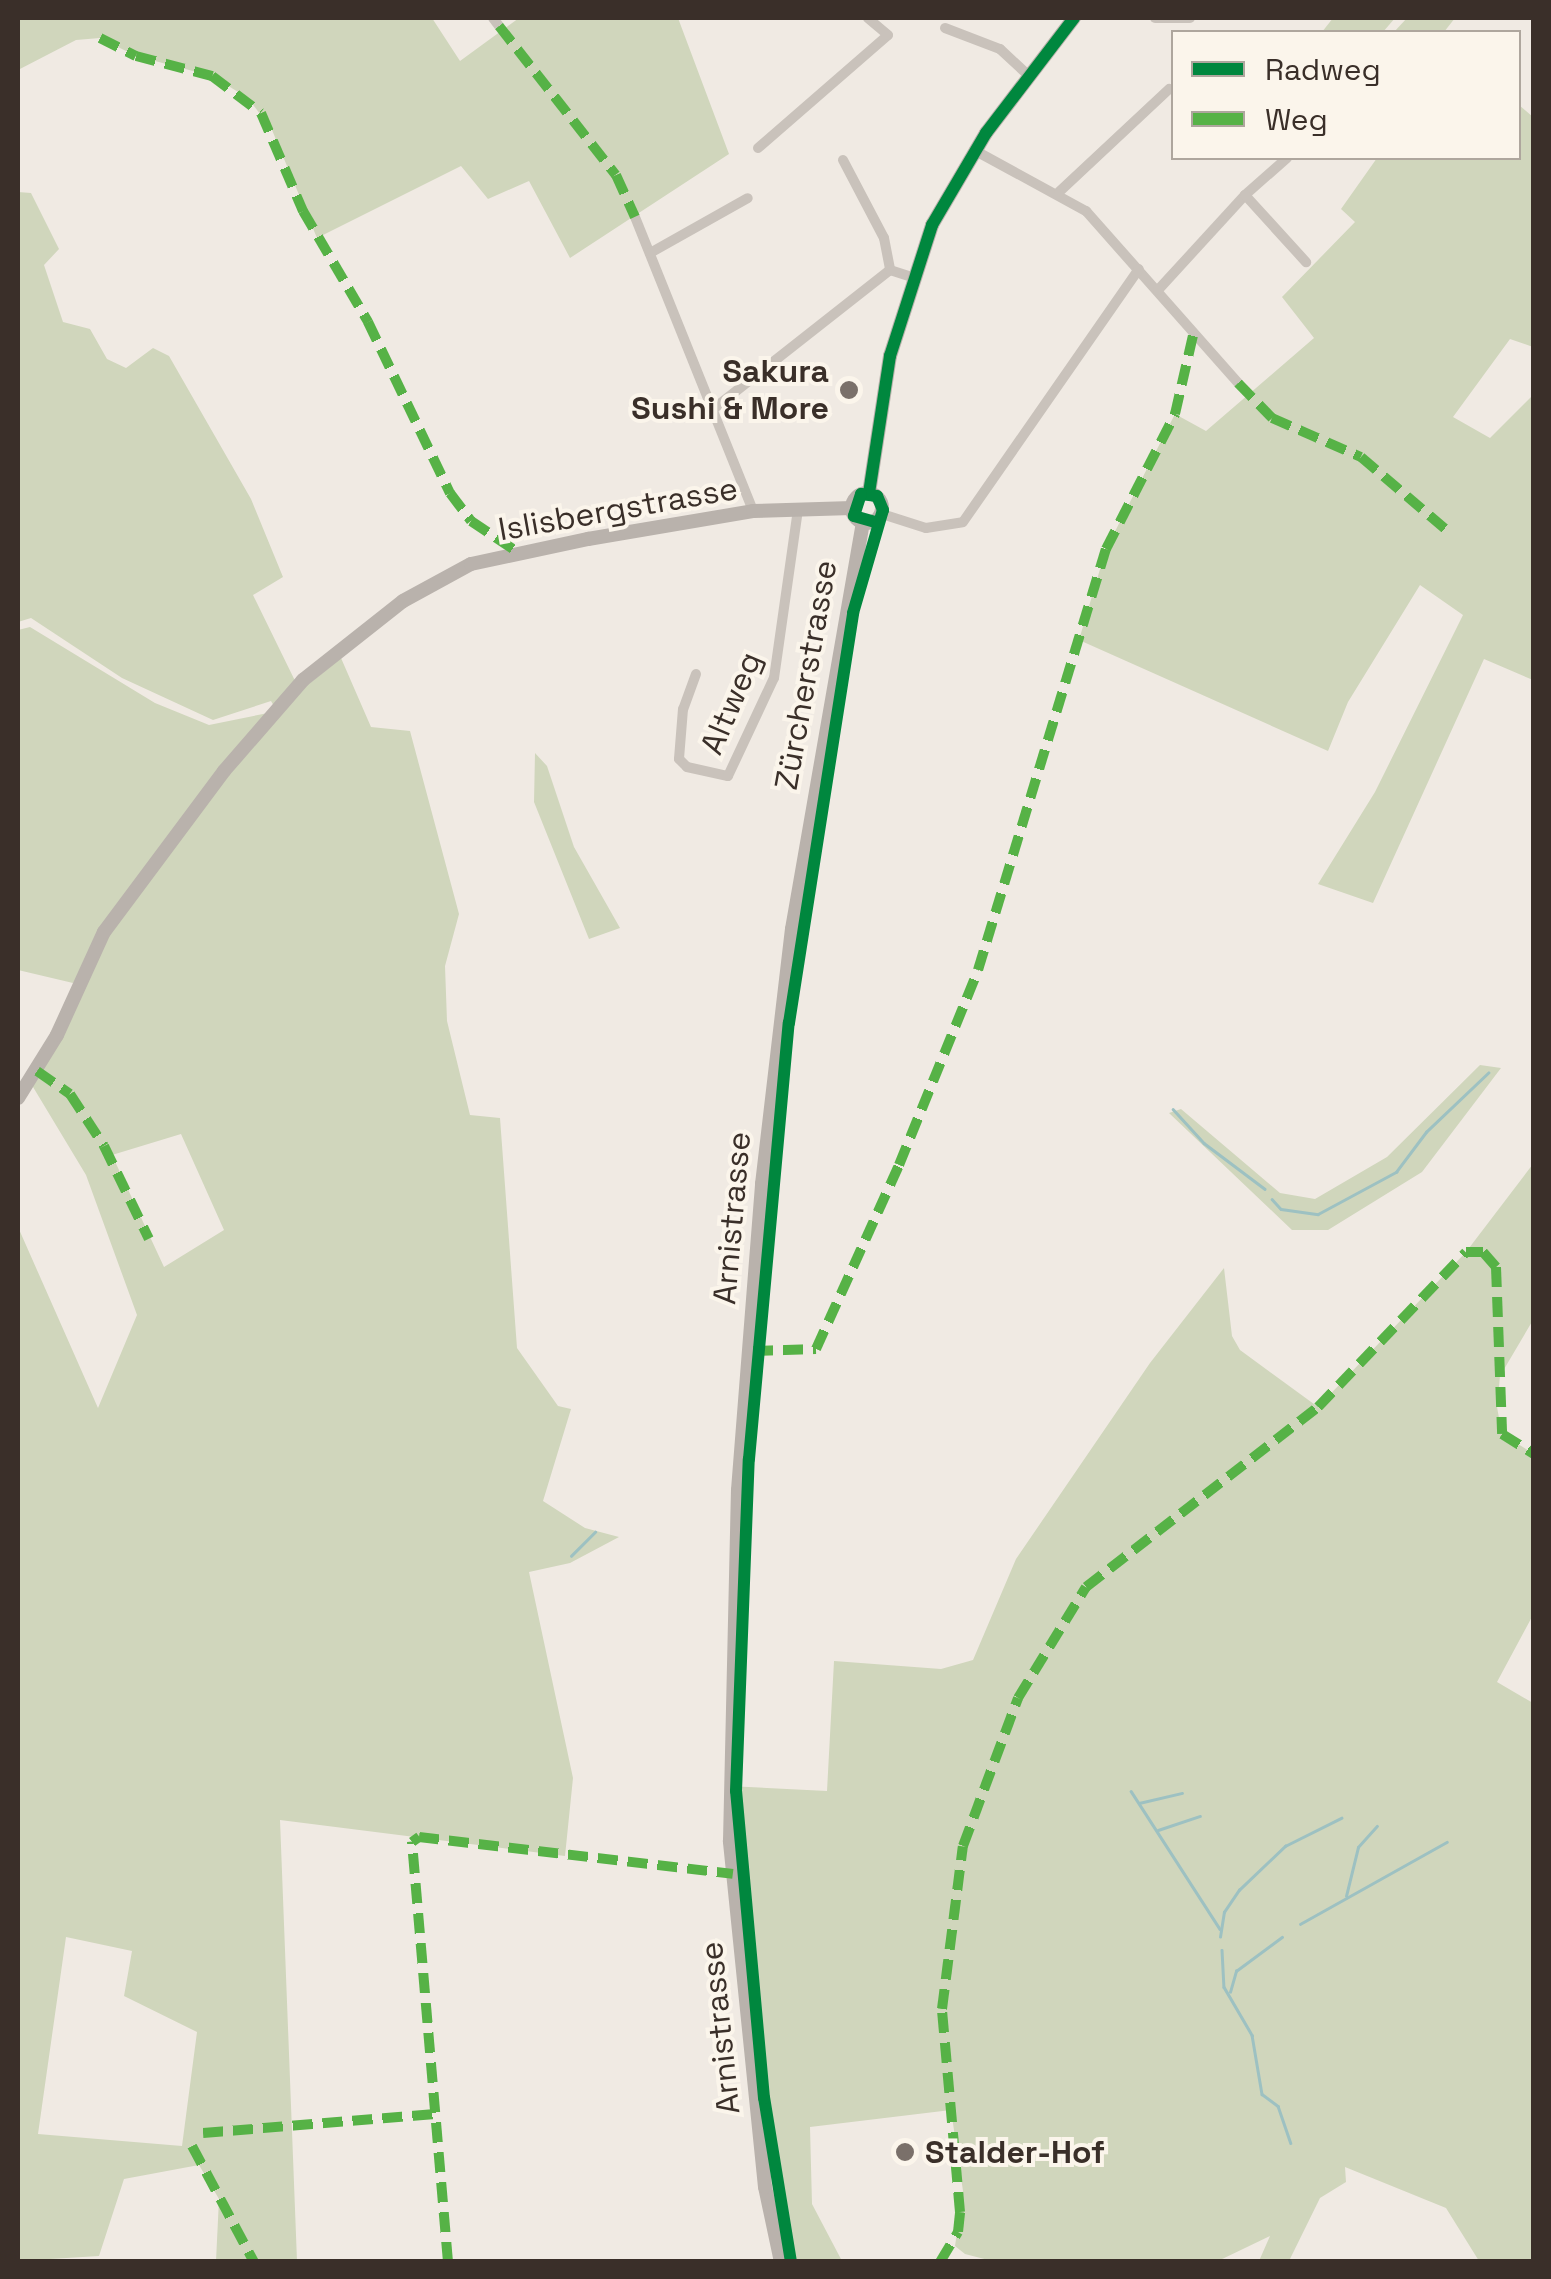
<!DOCTYPE html>
<html>
<head>
<meta charset="utf-8">
<style>
	body { margin:0 }
	#map { position:relative; width:1551px; height:2279px; overflow:hidden; background:#f0eae3; font-family:"Space Grotesk",sans-serif }
	div>[style] { position:absolute }
	.green>* { inset:0; background:#d0d6bc }
	.stream>* { height:2.5px; margin:-1.25px; padding:0 1.25px; transform-origin:1.25px; border-radius:1.25px; background:#9dc1c2 }
	.street>* { height:10px; margin:-5px; padding:0 5px; transform-origin:5px; border-radius:5px; background:#c9c2bb }
	.secondary>* { height:14px; margin:-7px; padding:0 7px; transform-origin:7px; border-radius:7px; background:#b9b2ac }
	.secondary>.ring { margin:-7px; padding:0; box-sizing:content-box; background:none; border:14px solid #b9b2ac; border-radius:50% }
	.quiet>* { height:10px; margin-top:-5px; transform-origin:0; background:repeating-linear-gradient(90deg,#56b246 0 20px,transparent 0 30px) }
	.cycleway>* { height:12px; margin:-6px; padding:0 6px; transform-origin:6px; border-radius:6px; background:#00873e }
	.dots>* { width:28px; height:28px; translate:-50% -50%; box-sizing:border-box; border:5px solid #fbf5eb; border-radius:50% }
	span { translate:-50% -50%; white-space:nowrap; text-align:center; line-height:1.15; -webkit-text-stroke:8px #fbf5eb; paint-order:stroke }
	.poi-label { font-size:32px; color:#3a2f29; font-weight:700 }
	.right { translate:-100% -50%; text-align:right }
	.left { translate:0 -50%; text-align:left }
	.street-label { font-size:32px; color:#3a2f29 }
	.frame { position:absolute; inset:0; border:20px solid #3a2f29; pointer-events:none }
	.legend { position:absolute; left:1171px; top:30px; width:350px; height:130px; box-sizing:border-box; background:#fbf5eb; border:2px solid #aea69d; margin:0; padding:12px 18px; list-style:none; font-size:30px; color:#3a2f29 }
	.legend li { display:flex; align-items:center; gap:20px; height:50px }
	.legend b { width:50px; border:2px solid #aea69d }
</style>
</head>
<body>
<div id="map">
	<div class="green">
		<i style="clip-path:polygon(18px 18px,432px 18px,460px 61px,519px 18px,678px 18px,729px 154px,570px 258px,529px 181px,488px 199px,461px 166px,317px 238px,272px 130px,248px 98px,212px 76px,136px 56px,100px 38px,76px 40px,18px 70px)"></i>
		<i style="clip-path:polygon(1333px 18px,1395px 18px,1383px 32px,1322px 32px)"></i>
		<i style="clip-path:polygon(1407px 18px,1455px 18px,1444px 32px,1394px 32px)"></i>
		<i style="clip-path:polygon(1519px 105px,1533px 117px,1533px 347px,1510px 339px,1453px 417px,1490px 438px,1533px 395px,1533px 680px,1484px 659px,1373px 903px,1318px 884px,1375px 792px,1463px 615px,1420px 585px,1348px 702px,1328px 751px,1079px 640px,1106px 549px,1175px 414px,1206px 431px,1314px 338px,1282px 297px,1355px 222px,1341px 209px,1377px 158px,1518px 158px)"></i>
		<i style="clip-path:polygon(evenodd,18px 192px,31px 193px,59px 249px,44px 265px,63px 322px,90px 329px,107px 359px,126px 368px,153px 348px,169px 356px,251px 499px,283px 577px,253px 595px,300px 691px,341px 658px,371px 727px,410px 731px,459px 914px,445px 966px,447px 1021px,470px 1115px,500px 1118px,517px 1348px,558px 1406px,571px 1409px,543px 1501px,585px 1528px,619px 1537px,570px 1563px,529px 1572px,573px 1778px,565px 1856px,280px 1820px,297px 2261px,216px 2261px,219px 2199px,199px 2165px,124px 2179px,99px 2256px,18px 2261px,18px 1227px,98px 1408px,137px 1315px,86px 1175px,30px 1082px,104px 932px,224px 771px,279px 715px,271px 701px,213px 720px,122px 678px,31px 618px,18px 622px,18px 192px,181px 1134px,224px 1230px,164px 1267px,112px 1155px,181px 1134px,18px 192px,66px 1937px,132px 1951px,124px 1996px,197px 2032px,182px 2146px,38px 2134px,66px 1937px)"></i>
		<i style="clip-path:polygon(30px 627px,155px 703px,209px 725px,268px 713px,73px 983px,18px 970px,18px 630px)"></i>
		<i style="clip-path:polygon(535px 753px,547px 766px,574px 847px,620px 928px,589px 939px,534px 802px)"></i>
		<i style="clip-path:polygon(1480px 1065px,1501px 1068px,1422px 1172px,1328px 1230px,1292px 1230px,1169px 1113px,1181px 1109px,1280px 1193px,1315px 1199px,1387px 1157px)"></i>
		<i style="clip-path:polygon(1533px 1164px,1533px 1320px,1500px 1376px,1497px 1407px,1502px 1434px,1534px 1454px,1533px 1615px,1497px 1682px,1533px 1703px,1533px 2261px,1479px 2261px,1446px 2208px,1345px 2167px,1346px 2182px,1320px 2198px,1289px 2261px,1259px 2261px,1270px 2236px,1218px 2261px,996px 2262px,965px 2254px,955px 2246px,963px 2191px,951px 2110px,810px 2127px,812px 2204px,842px 2261px,781px 2261px,728px 1786px,827px 1791px,834px 1661px,941px 1669px,973px 1660px,1016px 1559px,1150px 1363px,1224px 1268px,1232px 1336px,1240px 1350px,1318px 1407px,1466px 1252px)"></i>
	</div>
	<div class="stream">
		<i style="left:1173px;top:1109px;width:46px;rotate:47.6deg"></i>
		<i style="left:1204px;top:1143px;width:76px;rotate:37deg"></i>
		<i style="left:1272px;top:1199px;width:13px;rotate:48deg"></i>
		<i style="left:1281px;top:1209px;width:37px;rotate:8deg"></i>
		<i style="left:1318px;top:1214px;width:89px;rotate:-28.3deg"></i>
		<i style="left:1396px;top:1172px;width:50px;rotate:-53.1deg"></i>
		<i style="left:1426px;top:1132px;width:86px;rotate:-43.6deg"></i>
		<i style="left:571px;top:1556px;width:34px;rotate:-45deg"></i>
		<i style="left:1131px;top:1791px;width:164px;rotate:57.2deg"></i>
		<i style="left:1139px;top:1803px;width:44px;rotate:-13.1deg"></i>
		<i style="left:1158px;top:1830px;width:44px;rotate:-18.4deg"></i>
		<i style="left:1346px;top:1896px;width:50px;rotate:-76.2deg"></i>
		<i style="left:1358px;top:1847px;width:28px;rotate:-48deg"></i>
		<i style="left:1300px;top:1924px;width:168px;rotate:-29.2deg"></i>
		<i style="left:1220px;top:1937px;width:25px;rotate:-81deg"></i>
		<i style="left:1224px;top:1912px;width:27px;rotate:-56deg"></i>
		<i style="left:1239px;top:1890px;width:64px;rotate:-43.7deg"></i>
		<i style="left:1285px;top:1846px;width:63px;rotate:-26.6deg"></i>
		<i style="left:1222px;top:1950px;width:37px;rotate:87deg"></i>
		<i style="left:1224px;top:1987px;width:56px;rotate:59.7deg"></i>
		<i style="left:1252px;top:2035px;width:60px;rotate:80.4deg"></i>
		<i style="left:1262px;top:2094px;width:20px;rotate:37deg"></i>
		<i style="left:1278px;top:2106px;width:39px;rotate:71deg"></i>
		<i style="left:1230px;top:1992px;width:22px;rotate:-74deg"></i>
		<i style="left:1236px;top:1971px;width:57px;rotate:-36.5deg"></i>
	</div>
	<div class="street">
		<i style="left:493px;top:18px;width:10px;rotate:53deg"></i>
		<i style="left:1155px;top:18px;width:35px"></i>
		<i style="left:945px;top:28px;width:59px;rotate:20.9deg"></i>
		<i style="left:1000px;top:49px;width:40px;rotate:43deg"></i>
		<i style="left:758px;top:148px;width:172px;rotate:-41deg"></i>
		<i style="left:888px;top:35px;width:26px;rotate:-140deg"></i>
		<i style="left:974px;top:150px;width:128px;rotate:28.6deg"></i>
		<i style="left:1086px;top:211px;width:230px;rotate:48.5deg"></i>
		<i style="left:843px;top:160px;width:88px;rotate:62.3deg"></i>
		<i style="left:884px;top:238px;width:33px;rotate:79deg"></i>
		<i style="left:1059px;top:192px;width:151px;rotate:-43.1deg"></i>
		<i style="left:1245px;top:195px;width:56px;rotate:-41.4deg"></i>
		<i style="left:635px;top:217px;width:317px;rotate:68.1deg"></i>
		<i style="left:650px;top:253px;width:112px;rotate:-29.3deg"></i>
		<i style="left:1158px;top:290px;width:129px;rotate:-47.5deg"></i>
		<i style="left:1245px;top:195px;width:91px;rotate:47.7deg"></i>
		<i style="left:712px;top:410px;width:226px;rotate:-38.2deg"></i>
		<i style="left:890px;top:270px;width:22px;rotate:18deg"></i>
		<i style="left:882px;top:514px;width:46px;rotate:17.7deg"></i>
		<i style="left:926px;top:528px;width:37px;rotate:-9deg"></i>
		<i style="left:963px;top:522px;width:308px;rotate:-55.2deg"></i>
		<i style="left:696px;top:674px;width:37px;rotate:110deg"></i>
		<i style="left:683px;top:709px;width:50px;rotate:94.6deg"></i>
		<i style="left:679px;top:759px;width:11px;rotate:45deg"></i>
		<i style="left:687px;top:767px;width:42px;rotate:12.4deg"></i>
		<i style="left:728px;top:776px;width:108px;rotate:-64.9deg"></i>
		<i style="left:774px;top:678px;width:170px;rotate:-81.9deg"></i>
	</div>
	<div class="secondary">
		<i class="ring" style="left:852px;top:493px;width:16px;height:16px"></i>
		<i style="left:869px;top:493px;width:139px;rotate:-81.3deg"></i>
		<i style="left:890px;top:356px;width:138px;rotate:-72.2deg"></i>
		<i style="left:932px;top:225px;width:107px;rotate:-59.6deg"></i>
		<i style="left:986px;top:133px;width:145px;rotate:-52.6deg"></i>
		<i style="left:18px;top:1098px;width:74px;rotate:-58.2deg"></i>
		<i style="left:57px;top:1035px;width:113px;rotate:-65.5deg"></i>
		<i style="left:104px;top:932px;width:201px;rotate:-53.3deg"></i>
		<i style="left:224px;top:771px;width:121px;rotate:-49deg"></i>
		<i style="left:303px;top:680px;width:127px;rotate:-38.3deg"></i>
		<i style="left:403px;top:601px;width:77px;rotate:-28.6deg"></i>
		<i style="left:471px;top:564px;width:120px;rotate:-12.1deg"></i>
		<i style="left:588px;top:539px;width:167px;rotate:-9.6deg"></i>
		<i style="left:753px;top:511px;width:99px;rotate:-1.7deg"></i>
		<i style="left:781px;top:2262px;width:77px;rotate:-102deg"></i>
		<i style="left:765px;top:2187px;width:348px;rotate:-95.8deg"></i>
		<i style="left:730px;top:1841px;width:351px;rotate:-88.7deg"></i>
		<i style="left:738px;top:1490px;width:307px;rotate:-85.5deg"></i>
		<i style="left:762px;top:1184px;width:257px;rotate:-83.3deg"></i>
		<i style="left:792px;top:929px;width:412px;rotate:-80.1deg"></i>
	</div>
	<div class="quiet">
		<i style="left:499px;top:26px;width:189px;rotate:51.9deg"></i>
		<i style="left:616px;top:175px;width:46px;rotate:65.7deg"></i>
		<i style="left:100px;top:38px;width:40px;rotate:26.6deg"></i>
		<i style="left:136px;top:56px;width:79px;rotate:14.7deg"></i>
		<i style="left:212px;top:76px;width:61px;rotate:37.1deg"></i>
		<i style="left:261px;top:113px;width:107px;rotate:66.8deg"></i>
		<i style="left:303px;top:211px;width:129px;rotate:59.6deg"></i>
		<i style="left:368px;top:322px;width:190px;rotate:64.4deg"></i>
		<i style="left:450px;top:493px;width:35px;rotate:53deg"></i>
		<i style="left:471px;top:521px;width:58px;rotate:33.7deg"></i>
		<i style="left:1238px;top:383px;width:49px;rotate:45.8deg"></i>
		<i style="left:1272px;top:418px;width:97px;rotate:23.7deg"></i>
		<i style="left:1361px;top:457px;width:117px;rotate:40.5deg"></i>
		<i style="left:37px;top:1071px;width:40px;rotate:34.9deg"></i>
		<i style="left:70px;top:1094px;width:62px;rotate:56.8deg"></i>
		<i style="left:104px;top:1146px;width:103px;rotate:64.2deg"></i>
		<i style="left:753px;top:1351px;width:63px;rotate:-1.8deg"></i>
		<i style="left:816px;top:1349px;width:202px;rotate:-65.7deg"></i>
		<i style="left:899px;top:1165px;width:210px;rotate:-67.9deg"></i>
		<i style="left:978px;top:970px;width:440px;rotate:-73.1deg"></i>
		<i style="left:1106px;top:549px;width:152px;rotate:-62.9deg"></i>
		<i style="left:1175px;top:414px;width:85px;rotate:-77.1deg"></i>
		<i style="left:203px;top:2133px;width:233px;rotate:-4.7deg"></i>
		<i style="left:192px;top:2146px;width:132px;rotate:61.9deg"></i>
		<i style="left:448px;top:2262px;width:422px;rotate:-94.9deg"></i>
		<i style="left:412px;top:1842px;width:9px;rotate:-36deg"></i>
		<i style="left:419px;top:1837px;width:316px;rotate:6.7deg"></i>
		<i style="left:940px;top:2262px;width:35px;rotate:-59deg"></i>
		<i style="left:958px;top:2232px;width:20px;rotate:-84deg"></i>
		<i style="left:960px;top:2212px;width:204px;rotate:-95.1deg"></i>
		<i style="left:942px;top:2009px;width:164px;rotate:-82.7deg"></i>
		<i style="left:963px;top:1846px;width:158px;rotate:-69.6deg"></i>
		<i style="left:1018px;top:1698px;width:130px;rotate:-58.5deg"></i>
		<i style="left:1086px;top:1587px;width:294px;rotate:-37.8deg"></i>
		<i style="left:1318px;top:1407px;width:214px;rotate:-46.3deg"></i>
		<i style="left:1466px;top:1252px;width:17px"></i>
		<i style="left:1483px;top:1252px;width:20px;rotate:49deg"></i>
		<i style="left:1496px;top:1267px;width:167px;rotate:87.9deg"></i>
		<i style="left:1502px;top:1434px;width:38px;rotate:32deg"></i>
	</div>
	<div class="cycleway">
		<i style="left:869px;top:493px;width:139px;rotate:-81.3deg"></i>
		<i style="left:890px;top:356px;width:138px;rotate:-72.2deg"></i>
		<i style="left:932px;top:225px;width:107px;rotate:-59.6deg"></i>
		<i style="left:986px;top:133px;width:145px;rotate:-52.6deg"></i>
		<i style="left:791px;top:2262px;width:166px;rotate:-99.3deg"></i>
		<i style="left:764px;top:2098px;width:308px;rotate:-95.2deg"></i>
		<i style="left:736px;top:1791px;width:332px;rotate:-87.8deg"></i>
		<i style="left:749px;top:1459px;width:438px;rotate:-84.8deg"></i>
		<i style="left:789px;top:1023px;width:415px;rotate:-81.1deg"></i>
		<i style="left:853px;top:613px;width:107px;rotate:-73.8deg"></i>
		<i style="left:883px;top:510px;width:15px;rotate:-113deg"></i>
		<i style="left:877px;top:496px;width:16px;rotate:-173deg"></i>
		<i style="left:861px;top:494px;width:23px;rotate:108deg"></i>
		<i style="left:854px;top:516px;width:22px;rotate:16deg"></i>
	</div>
	<div class="dots">
		<i style="left:849px;top:390px;background:#7a706a"></i>
		<i style="left:905px;top:2152px;background:#7a706a"></i>
	</div>
	<div class="poi-label">
		<span class="right" style="left:829px;top:390px">Sakura<br>Sushi &amp; More</span>
		<span class="left" style="left:925px;top:2152px">Stalder-Hof</span>
	</div>
	<div class="street-label">
		<span style="left:618px;top:509px;rotate:-10deg">Islisbergstrasse</span>
		<span style="left:806px;top:675px;rotate:-80deg">Zürcherstrasse</span>
		<span style="left:731px;top:703px;rotate:-67deg">Altweg</span>
		<span style="left:732px;top:1218px;rotate:-85deg">Arnistrasse</span>
		<span style="left:720px;top:2028px;rotate:-96deg">Arnistrasse</span>
	</div>
	<div class="frame"></div>
	<ul class="legend">
	<li><b style="height:12px;background:#00873e"></b>Radweg</li>
	<li><b style="height:12px;background:#56b246"></b>Weg</li>
	</ul>
</div>
</body>
</html>
